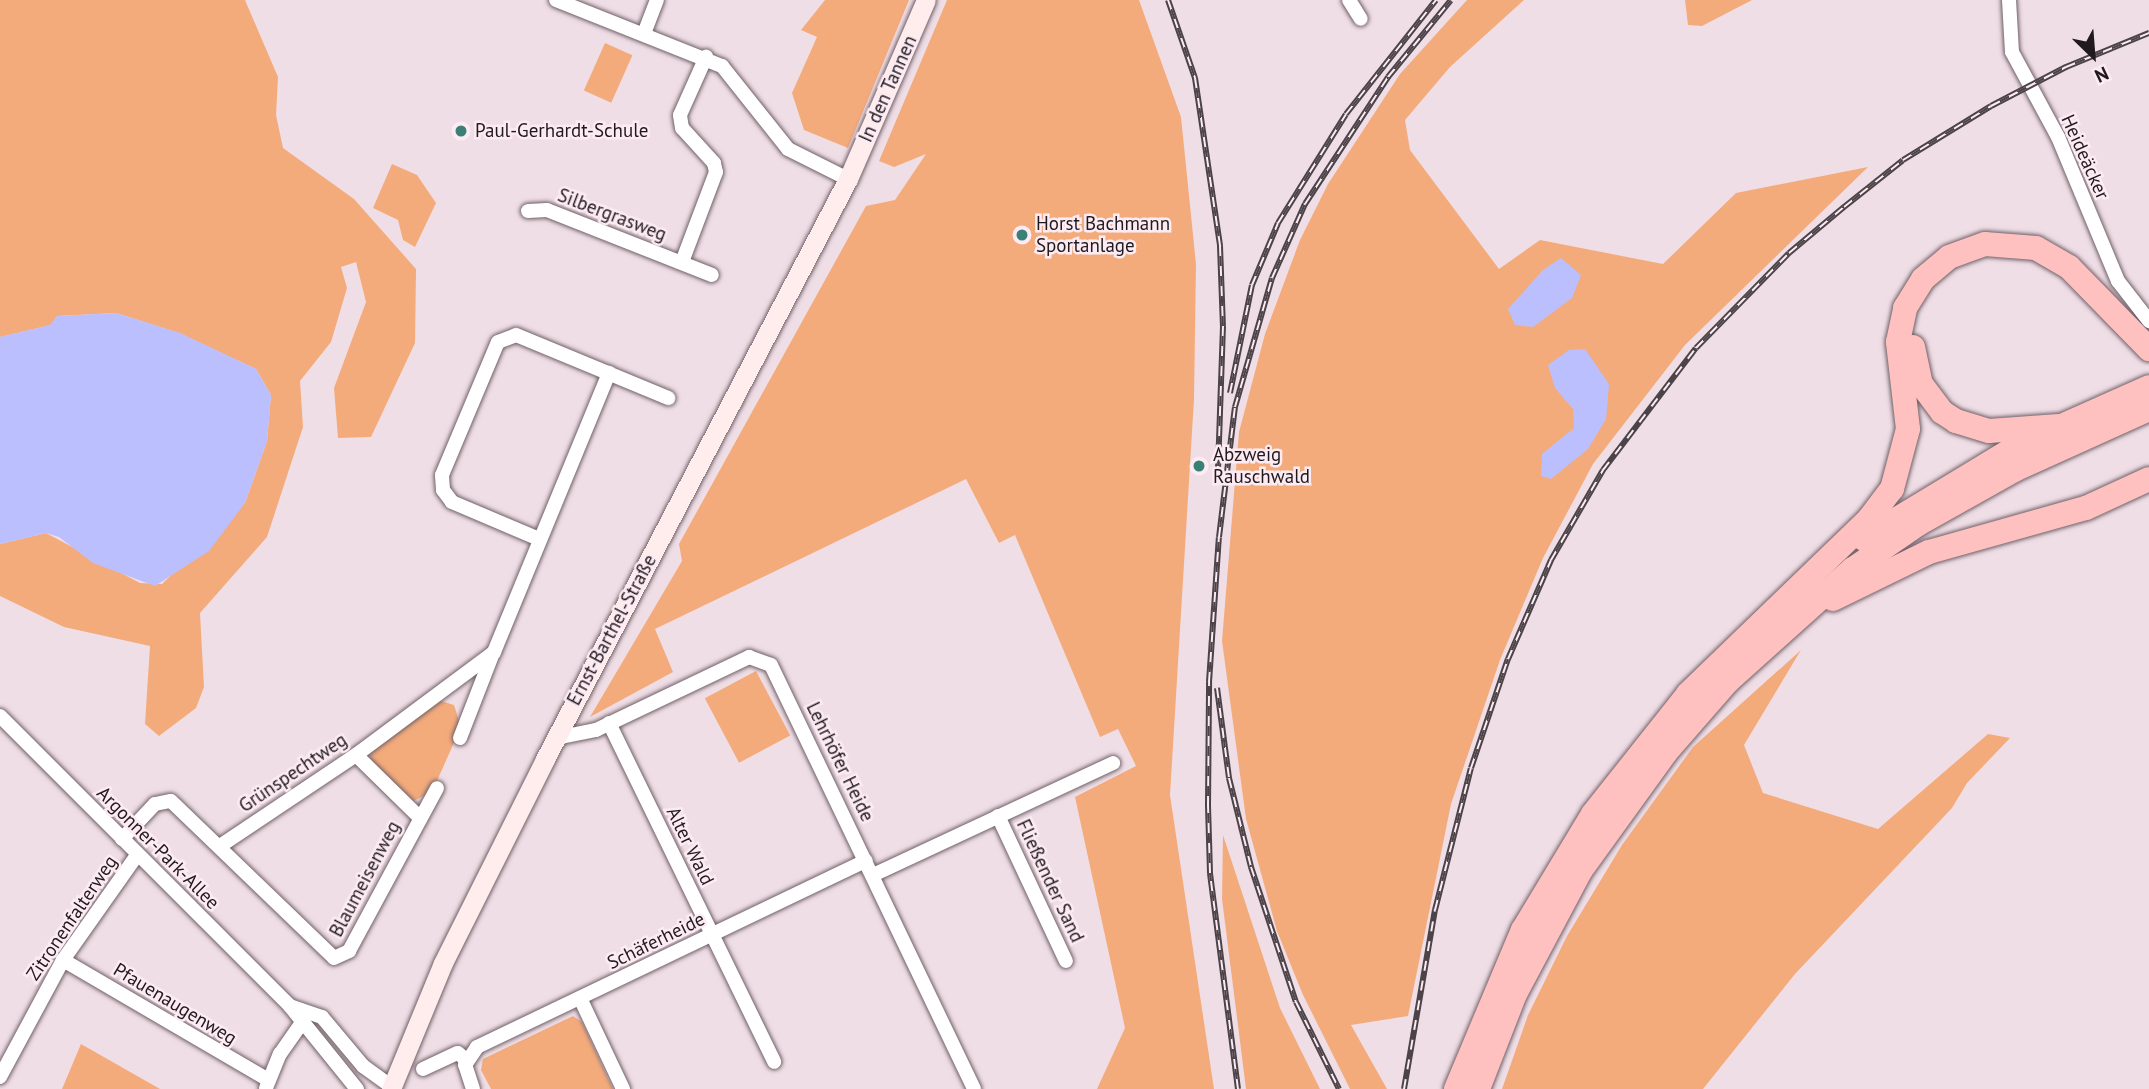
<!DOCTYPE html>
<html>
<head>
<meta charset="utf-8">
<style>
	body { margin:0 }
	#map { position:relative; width:2149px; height:1089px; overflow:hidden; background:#f0dee6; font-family:"PT Sans",sans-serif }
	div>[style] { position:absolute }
	.green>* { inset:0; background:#f4ab7c; transform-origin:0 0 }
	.water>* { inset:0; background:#bbbffd }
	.roads { filter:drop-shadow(0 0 2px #6f6067) drop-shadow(0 0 2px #6f6067) }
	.street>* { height:14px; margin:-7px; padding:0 7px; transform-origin:7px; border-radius:7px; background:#fff }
	.secondary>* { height:19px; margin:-9.5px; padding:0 9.5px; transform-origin:9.5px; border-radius:9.5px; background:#ffecec }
	.highway>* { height:24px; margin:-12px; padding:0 12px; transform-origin:12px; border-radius:12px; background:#fec1c0 }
	.rail>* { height:6px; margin-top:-3px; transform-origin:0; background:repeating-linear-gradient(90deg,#fdebf3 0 10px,#4b4347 0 20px); box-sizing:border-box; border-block:2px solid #4b4347 }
	.dots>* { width:19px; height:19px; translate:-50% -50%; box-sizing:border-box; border:4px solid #fdebf3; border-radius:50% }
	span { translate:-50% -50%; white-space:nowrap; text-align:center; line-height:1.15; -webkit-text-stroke:5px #fdebf3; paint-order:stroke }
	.street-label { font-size:19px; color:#201a1d }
	.poi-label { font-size:19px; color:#201a1d }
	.left { translate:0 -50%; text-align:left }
	.north { position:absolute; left:2058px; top:21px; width:70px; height:70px; -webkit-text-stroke:5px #fdebf3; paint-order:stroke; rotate:155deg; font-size:19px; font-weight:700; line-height:28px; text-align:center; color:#201a1d }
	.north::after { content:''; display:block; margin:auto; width:24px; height:32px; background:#201a1d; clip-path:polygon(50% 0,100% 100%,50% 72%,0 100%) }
</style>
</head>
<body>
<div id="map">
	<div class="green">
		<i style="clip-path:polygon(0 0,245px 0,278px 77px,276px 115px,283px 148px,354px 199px,416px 269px,415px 343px,371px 437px,338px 438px,334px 388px,366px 302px,356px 262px,341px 267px,347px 288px,331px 342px,300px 381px,303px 427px,267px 537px,200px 613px,204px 687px,196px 708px,159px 736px,145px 724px,150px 646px,64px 627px,0 596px,0 544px,46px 533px,140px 583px,162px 584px,245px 503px,267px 441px,271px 395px,256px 369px,179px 333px,116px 313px,57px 316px,51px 325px,0 337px)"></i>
		<i style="clip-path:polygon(825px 0,909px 0,848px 148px,804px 130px,792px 93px,817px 37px,801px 30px)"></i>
		<i style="clip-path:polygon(947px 0,1139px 0,1181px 117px,1196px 264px,1194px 399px,1170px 795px,1214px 1089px,1097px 1089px,1125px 1028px,1075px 797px,1136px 766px,1118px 729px,1100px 737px,1015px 535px,999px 543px,966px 479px,655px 629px,673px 672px,590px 717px,682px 561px,679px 544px,866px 206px,895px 200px,926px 154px,894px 167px,879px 161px)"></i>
		<i style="clip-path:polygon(1467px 0,1524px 0,1450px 67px,1405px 120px,1410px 150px,1499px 269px,1540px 240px,1663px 264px,1736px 193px,1868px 167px,1685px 345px,1593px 464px,1543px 558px,1500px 660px,1451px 804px,1408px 1016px,1351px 1025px,1387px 1089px,1350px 1089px,1303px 995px,1277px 931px,1246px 819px,1222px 641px,1239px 432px,1265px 334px,1300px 240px,1328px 184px,1400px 74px)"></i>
		<i style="clip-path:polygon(1685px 0,1752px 0,1702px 26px,1688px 25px)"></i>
		<i style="left:605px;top:43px;width:30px;height:52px;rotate:24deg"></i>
		<i style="clip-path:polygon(392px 164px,417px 175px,436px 203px,415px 247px,403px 240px,398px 220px,373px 208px)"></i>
		<i style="clip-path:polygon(1801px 650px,1744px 745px,1763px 793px,1878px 829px,1988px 734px,2010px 738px,1967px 783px,1952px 808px,1795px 974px,1703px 1089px,1502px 1089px,1528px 1015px,1567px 936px,1622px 845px,1693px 747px)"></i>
		<i style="left:756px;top:671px;width:73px;height:58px;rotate:62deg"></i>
		<i style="clip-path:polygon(438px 700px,454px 705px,461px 727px,432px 792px,413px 801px,371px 761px,370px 751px)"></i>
		<i style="clip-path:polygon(1223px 835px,1280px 1008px,1320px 1089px,1246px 1089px,1222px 899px)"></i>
		<i style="clip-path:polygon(573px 1016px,582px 1022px,613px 1089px,491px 1089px,481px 1070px,483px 1059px)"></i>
		<i style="clip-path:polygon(81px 1044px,160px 1089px,62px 1089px)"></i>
	</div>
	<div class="water">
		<i style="clip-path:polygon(1561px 258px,1581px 275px,1572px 298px,1533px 327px,1515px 325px,1508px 309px,1543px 270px)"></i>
		<i style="clip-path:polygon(116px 313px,180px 333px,256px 369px,271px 395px,267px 441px,245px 503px,209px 551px,155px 586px,93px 563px,59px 537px,46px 533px,0 544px,0 337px,50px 325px,57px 316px)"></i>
		<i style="clip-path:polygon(1585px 349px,1609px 384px,1606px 419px,1588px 449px,1551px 479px,1541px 476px,1542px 454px,1574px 428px,1573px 409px,1555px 388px,1548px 365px,1569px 350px)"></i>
	</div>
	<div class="roads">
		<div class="street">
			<i style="left:556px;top:0;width:179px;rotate:21.7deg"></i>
			<i style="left:722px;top:66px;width:106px;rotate:51.5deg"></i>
			<i style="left:788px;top:149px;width:67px;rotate:26.6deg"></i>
			<i style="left:1349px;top:0;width:22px;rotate:58deg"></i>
			<i style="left:2009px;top:0;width:52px;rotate:86.7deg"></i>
			<i style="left:2012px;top:52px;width:97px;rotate:61.6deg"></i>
			<i style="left:2058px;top:137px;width:156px;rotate:67.4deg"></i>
			<i style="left:2118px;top:281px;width:51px;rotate:52.2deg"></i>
			<i style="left:645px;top:31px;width:33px;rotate:-69deg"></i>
			<i style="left:528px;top:211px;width:19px;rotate:-3deg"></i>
			<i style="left:547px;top:210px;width:177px;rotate:21.5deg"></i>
			<i style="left:682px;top:262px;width:96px;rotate:-69.3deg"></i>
			<i style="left:716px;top:172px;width:9px;rotate:-103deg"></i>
			<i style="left:714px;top:163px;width:47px;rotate:-132.4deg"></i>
			<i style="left:682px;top:128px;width:13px;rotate:-99deg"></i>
			<i style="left:680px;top:115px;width:64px;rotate:-65.9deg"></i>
			<i style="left:539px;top:539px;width:95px;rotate:-157deg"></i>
			<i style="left:452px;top:502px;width:15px;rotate:-127deg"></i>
			<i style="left:443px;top:490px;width:15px;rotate:-94deg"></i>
			<i style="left:442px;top:475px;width:144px;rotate:-67.2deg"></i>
			<i style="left:498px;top:342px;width:19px;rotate:-21deg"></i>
			<i style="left:516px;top:335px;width:165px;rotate:22.5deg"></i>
			<i style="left:0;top:716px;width:410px;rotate:45deg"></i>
			<i style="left:290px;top:1006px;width:107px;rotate:51.1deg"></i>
			<i style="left:609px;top:723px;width:377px;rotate:64deg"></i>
			<i style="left:460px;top:738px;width:91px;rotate:-68.8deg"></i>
			<i style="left:556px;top:738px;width:41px;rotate:-11.3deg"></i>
			<i style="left:596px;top:730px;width:170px;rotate:-25.5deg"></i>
			<i style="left:749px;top:657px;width:23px;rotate:20deg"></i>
			<i style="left:771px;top:665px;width:470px;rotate:64.4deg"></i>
			<i style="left:356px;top:755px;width:90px;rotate:44.5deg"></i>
			<i style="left:998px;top:816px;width:160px;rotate:64.9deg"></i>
			<i style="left:122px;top:839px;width:48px;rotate:-46.7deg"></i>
			<i style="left:155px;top:804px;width:16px;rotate:-11deg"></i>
			<i style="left:171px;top:801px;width:226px;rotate:43.9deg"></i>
			<i style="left:334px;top:958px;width:17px;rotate:-25deg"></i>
			<i style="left:349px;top:951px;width:185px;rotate:-61.6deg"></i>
			<i style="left:220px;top:846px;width:164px;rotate:-33.8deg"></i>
			<i style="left:356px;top:755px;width:172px;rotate:-36.7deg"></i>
			<i style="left:494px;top:652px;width:302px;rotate:-67.6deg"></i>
			<i style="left:873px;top:875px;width:265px;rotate:-25deg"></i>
			<i style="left:63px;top:960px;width:238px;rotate:30.3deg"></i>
			<i style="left:580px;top:998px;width:101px;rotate:64.7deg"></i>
			<i style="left:290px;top:1006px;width:34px;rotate:19deg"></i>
			<i style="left:322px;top:1017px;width:64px;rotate:50.1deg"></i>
			<i style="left:363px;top:1066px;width:36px;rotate:36deg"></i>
			<i style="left:423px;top:1069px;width:38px;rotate:-25deg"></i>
			<i style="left:458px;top:1053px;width:11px;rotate:41deg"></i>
			<i style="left:0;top:1077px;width:133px;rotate:-61.7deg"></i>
			<i style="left:63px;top:960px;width:128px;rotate:-54.8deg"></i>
			<i style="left:266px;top:1088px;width:37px;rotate:-68deg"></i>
			<i style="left:280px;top:1054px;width:38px;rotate:-55deg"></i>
			<i style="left:473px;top:1089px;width:25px;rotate:-108deg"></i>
			<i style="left:465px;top:1065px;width:22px;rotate:-56deg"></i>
			<i style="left:477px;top:1047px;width:431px;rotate:-25.6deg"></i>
		</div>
		<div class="secondary">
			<i style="left:391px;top:1089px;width:136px;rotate:-67.6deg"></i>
			<i style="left:443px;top:963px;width:228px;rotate:-63.4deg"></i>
			<i style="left:545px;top:759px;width:654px;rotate:-62.42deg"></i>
			<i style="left:848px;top:179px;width:195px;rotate:-66.5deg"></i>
		</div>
		<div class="highway">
			<i style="left:1913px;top:347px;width:38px;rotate:78deg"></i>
			<i style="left:1921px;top:384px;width:35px;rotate:53deg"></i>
			<i style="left:1942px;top:412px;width:17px;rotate:33deg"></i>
			<i style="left:1956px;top:421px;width:34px;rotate:17deg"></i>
			<i style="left:1989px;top:431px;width:70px;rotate:-4.1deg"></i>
			<i style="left:1864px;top:539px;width:181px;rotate:-31.2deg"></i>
			<i style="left:2019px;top:445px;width:142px;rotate:-24deg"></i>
			<i style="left:1833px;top:599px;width:107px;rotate:-26.1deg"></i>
			<i style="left:1929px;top:552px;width:163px;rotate:-15.7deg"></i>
			<i style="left:2086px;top:508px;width:69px;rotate:-24.7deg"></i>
			<i style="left:1456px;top:1089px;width:173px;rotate:-67.2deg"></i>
			<i style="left:1523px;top:930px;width:135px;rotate:-58.9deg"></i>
			<i style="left:1593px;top:814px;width:153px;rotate:-51.6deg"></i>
			<i style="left:1688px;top:694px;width:252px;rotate:-44deg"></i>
			<i style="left:1869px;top:519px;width:38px;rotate:-53deg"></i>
			<i style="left:1892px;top:489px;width:62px;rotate:-75.1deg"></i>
			<i style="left:1908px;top:429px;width:88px;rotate:-96.6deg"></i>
			<i style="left:1898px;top:342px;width:35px;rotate:-78deg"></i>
			<i style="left:1905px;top:308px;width:34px;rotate:-58deg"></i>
			<i style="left:1923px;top:279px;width:34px;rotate:-40deg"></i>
			<i style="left:1949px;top:257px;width:38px;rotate:-20deg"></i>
			<i style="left:1985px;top:244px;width:51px;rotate:4.5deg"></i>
			<i style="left:2036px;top:248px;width:38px;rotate:30deg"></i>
			<i style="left:2069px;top:267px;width:115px;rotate:45.7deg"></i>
			<i style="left:1478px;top:1089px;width:102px;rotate:-68.7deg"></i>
			<i style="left:1515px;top:994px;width:140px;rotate:-62deg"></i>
			<i style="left:1581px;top:870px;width:145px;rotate:-54.2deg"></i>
			<i style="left:1666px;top:752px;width:94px;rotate:-48.9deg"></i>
			<i style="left:1728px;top:681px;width:168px;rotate:-41.9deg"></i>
			<i style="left:1853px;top:569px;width:79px;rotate:-34.7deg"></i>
			<i style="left:1918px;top:524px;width:112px;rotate:-29.3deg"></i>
			<i style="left:2016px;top:469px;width:146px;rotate:-24.3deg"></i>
		</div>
	</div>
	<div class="rail">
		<i style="left:1168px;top:0;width:83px;rotate:70.9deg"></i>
		<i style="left:1195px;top:78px;width:170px;rotate:81.5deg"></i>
		<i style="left:1220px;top:246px;width:80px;rotate:87.9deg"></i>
		<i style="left:1223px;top:326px;width:143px;rotate:92deg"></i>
		<i style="left:1230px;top:393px;width:110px;rotate:-78.5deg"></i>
		<i style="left:1252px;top:285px;width:67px;rotate:-67.2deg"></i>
		<i style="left:1278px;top:223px;width:128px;rotate:-58deg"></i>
		<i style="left:1346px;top:114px;width:145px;rotate:-51.7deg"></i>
		<i style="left:1217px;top:688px;width:91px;rotate:82.4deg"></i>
		<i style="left:1229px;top:778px;width:92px;rotate:76.1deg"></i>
		<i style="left:1251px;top:867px;width:142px;rotate:71.6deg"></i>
		<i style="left:1296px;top:1002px;width:97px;rotate:63.7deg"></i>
		<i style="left:1238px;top:1089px;width:218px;rotate:-97.4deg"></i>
		<i style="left:1210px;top:873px;width:67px;rotate:-91.7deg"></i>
		<i style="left:1208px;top:806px;width:124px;rotate:-89.5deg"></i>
		<i style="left:1209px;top:682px;width:145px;rotate:-86.1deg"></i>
		<i style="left:1219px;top:537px;width:131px;rotate:-83deg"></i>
		<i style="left:1235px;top:407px;width:134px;rotate:-74deg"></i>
		<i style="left:1272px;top:278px;width:81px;rotate:-66deg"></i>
		<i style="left:1305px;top:204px;width:152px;rotate:-56.8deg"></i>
		<i style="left:1388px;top:77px;width:99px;rotate:-50.7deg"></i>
		<i style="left:1404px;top:1089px;width:182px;rotate:-80.2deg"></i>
		<i style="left:1435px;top:910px;width:146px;rotate:-75.8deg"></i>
		<i style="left:1471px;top:768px;width:115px;rotate:-71.3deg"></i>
		<i style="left:1508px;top:659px;width:108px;rotate:-66.5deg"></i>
		<i style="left:1551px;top:560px;width:104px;rotate:-60deg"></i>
		<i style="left:1603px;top:470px;width:153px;rotate:-52.7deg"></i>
		<i style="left:1696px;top:348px;width:133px;rotate:-45.6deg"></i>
		<i style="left:1789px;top:253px;width:72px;rotate:-39.9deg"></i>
		<i style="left:1844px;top:207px;width:75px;rotate:-38.5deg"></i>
		<i style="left:1903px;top:160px;width:103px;rotate:-31.5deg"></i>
		<i style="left:1991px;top:106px;width:85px;rotate:-27.5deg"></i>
		<i style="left:2066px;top:67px;width:90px;rotate:-22.3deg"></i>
	</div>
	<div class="dots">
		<i style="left:461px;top:131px;background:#3b8076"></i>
		<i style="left:1022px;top:235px;background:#3b8076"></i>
		<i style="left:1199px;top:466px;background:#3b8076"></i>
	</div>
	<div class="street-label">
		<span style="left:888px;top:89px;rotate:-66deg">In den Tannen</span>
		<span style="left:2085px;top:157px;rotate:66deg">Heideäcker</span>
		<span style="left:612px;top:215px;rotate:21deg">Silbergrasweg</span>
		<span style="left:612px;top:630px;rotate:-62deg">Ernst-Barthel-Straße</span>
		<span style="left:840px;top:762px;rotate:64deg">Lehrhöfer Heide</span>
		<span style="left:293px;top:773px;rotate:-34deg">Grünspechtweg</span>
		<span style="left:690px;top:846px;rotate:64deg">Alter Wald</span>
		<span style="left:158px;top:848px;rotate:45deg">Argonner-Park-Allee</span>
		<span style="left:365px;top:879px;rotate:-62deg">Blaumeisenweg</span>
		<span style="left:1050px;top:881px;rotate:65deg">Fließender Sand</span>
		<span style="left:72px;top:918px;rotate:-56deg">Zitronenfalterweg</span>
		<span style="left:656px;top:941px;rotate:-26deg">Schäferheide</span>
		<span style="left:175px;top:1004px;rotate:31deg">Pfauenaugenweg</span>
	</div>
	<div class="poi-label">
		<span class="left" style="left:475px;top:131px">Paul-Gerhardt-Schule</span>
		<span class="left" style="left:1036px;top:235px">Horst Bachmann<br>Sportanlage</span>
		<span class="left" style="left:1213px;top:466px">Abzweig<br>Rauschwald</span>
	</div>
	<div class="north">N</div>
</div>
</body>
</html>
